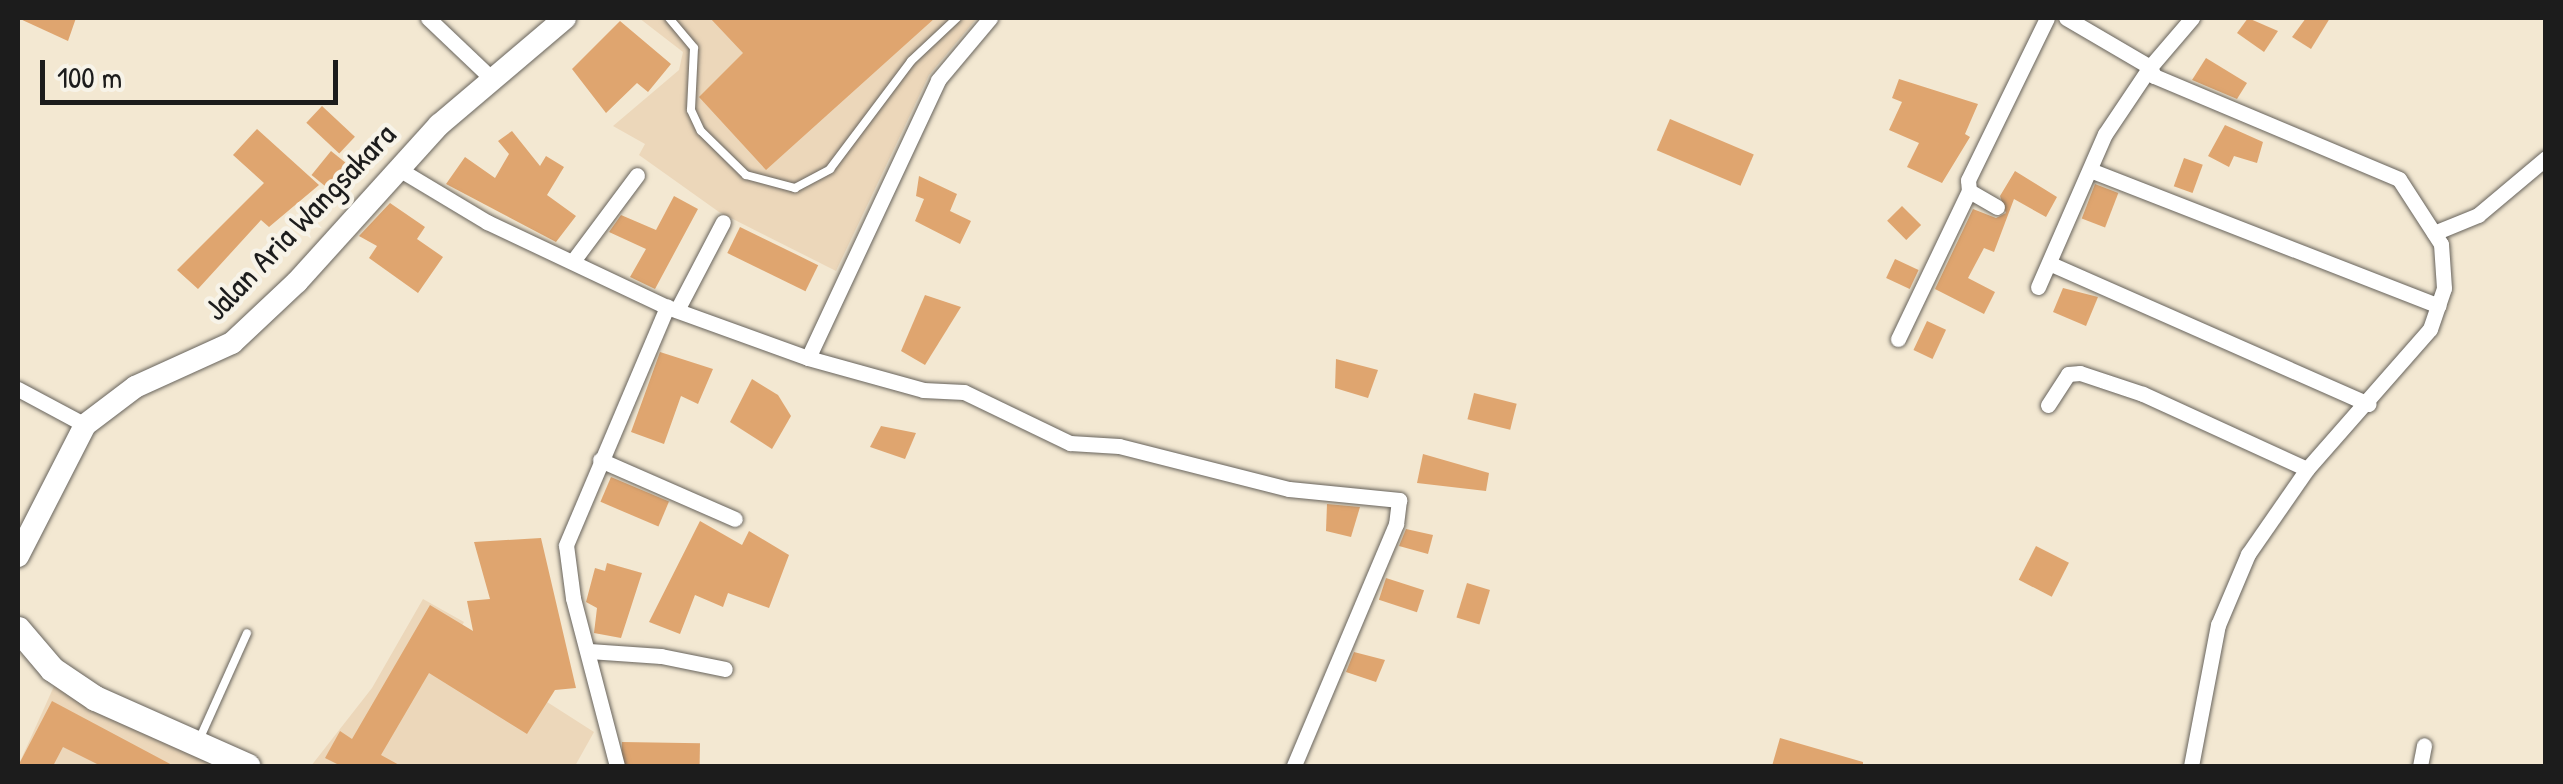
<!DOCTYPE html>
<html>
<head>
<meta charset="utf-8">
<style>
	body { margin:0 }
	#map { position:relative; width:2563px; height:784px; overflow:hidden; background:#f3e8d2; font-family:"Patrick Hand",sans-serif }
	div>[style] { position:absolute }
	.built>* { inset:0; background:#ecd7ba }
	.building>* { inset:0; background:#dfa56f; transform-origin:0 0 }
	.roads { filter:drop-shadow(0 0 2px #67635c) drop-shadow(0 0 2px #67635c) }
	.lane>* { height:8px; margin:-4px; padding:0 4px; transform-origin:4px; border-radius:4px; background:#fff }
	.street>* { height:15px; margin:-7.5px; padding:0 7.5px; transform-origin:7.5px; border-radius:7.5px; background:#fff }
	.secondary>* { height:22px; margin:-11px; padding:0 11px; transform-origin:11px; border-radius:11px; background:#fff }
	.primary>* { height:25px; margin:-12.5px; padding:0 12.5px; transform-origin:12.5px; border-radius:12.5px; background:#fff }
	span { translate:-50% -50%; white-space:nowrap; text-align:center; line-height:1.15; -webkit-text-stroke:9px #f7f3e8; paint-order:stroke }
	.street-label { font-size:32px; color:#1c1c1c }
	.frame { position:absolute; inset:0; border:20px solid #1c1c1c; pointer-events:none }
	.scale { position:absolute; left:40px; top:60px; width:298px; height:45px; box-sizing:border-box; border:5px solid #1c1c1c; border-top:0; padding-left:12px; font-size:30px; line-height:35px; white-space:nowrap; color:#1c1c1c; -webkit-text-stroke:8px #f7f3e8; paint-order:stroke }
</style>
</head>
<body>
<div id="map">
	<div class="built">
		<i style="clip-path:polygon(639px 18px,977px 18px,929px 75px,836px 271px,719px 212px,639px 155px,645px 144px,613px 126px,679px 70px,683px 52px)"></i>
		<i style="clip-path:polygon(423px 599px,464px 622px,453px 642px,594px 732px,575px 766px,311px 766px,372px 688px)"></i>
		<i style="clip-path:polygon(55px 684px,227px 766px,18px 766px)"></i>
	</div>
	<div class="building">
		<i style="clip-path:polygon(18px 18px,76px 18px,68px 41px)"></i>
		<i style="clip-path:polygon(710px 18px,935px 18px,766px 170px,699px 97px,743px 53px)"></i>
		<i style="clip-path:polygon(2248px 18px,2278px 31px,2264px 52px,2237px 33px)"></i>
		<i style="clip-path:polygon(2306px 18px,2330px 18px,2311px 49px,2292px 37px)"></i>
		<i style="clip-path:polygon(620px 21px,671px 64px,648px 92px,637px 83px,606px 113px,572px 69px)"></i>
		<i style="clip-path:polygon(2206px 58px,2247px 83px,2237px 99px,2192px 80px)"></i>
		<i style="clip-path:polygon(1899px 79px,1978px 104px,1965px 134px,1970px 137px,1942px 183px,1907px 167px,1919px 143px,1889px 130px,1902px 102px,1892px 98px)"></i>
		<i style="left:322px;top:106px;width:45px;height:23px;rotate:43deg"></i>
		<i style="left:1670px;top:119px;width:91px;height:34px;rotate:23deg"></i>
		<i style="clip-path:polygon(2225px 125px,2263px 142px,2257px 163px,2234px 156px,2229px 167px,2208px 156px)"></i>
		<i style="clip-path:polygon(257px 129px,319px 185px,269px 227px,261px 220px,198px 289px,177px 270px,264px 183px,233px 155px)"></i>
		<i style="clip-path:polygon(512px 131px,540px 166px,546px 156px,564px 167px,547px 195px,576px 216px,556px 242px,446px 184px,465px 157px,495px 178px,509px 154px,498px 141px)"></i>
		<i style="left:331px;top:151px;width:26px;height:31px;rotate:39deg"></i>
		<i style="left:2184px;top:158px;width:20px;height:30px;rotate:20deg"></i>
		<i style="clip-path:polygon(2015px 171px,2057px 197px,2046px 217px,2014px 199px,1994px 252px,1984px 248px,1968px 278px,1995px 292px,1984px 314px,1935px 289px,1973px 209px,1996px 218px,2006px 213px,2000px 196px)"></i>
		<i style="clip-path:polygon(919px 176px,957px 194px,950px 211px,971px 221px,960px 244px,915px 221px,924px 199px,916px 196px)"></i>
		<i style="left:2095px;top:184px;width:25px;height:37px;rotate:21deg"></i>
		<i style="clip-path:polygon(674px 196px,698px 209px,655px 289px,630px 277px,646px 249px,609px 232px,621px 215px,656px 230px)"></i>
		<i style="clip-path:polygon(390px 203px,425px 227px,417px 239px,443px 257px,418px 293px,369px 258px,377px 246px,359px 236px)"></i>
		<i style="left:1902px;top:206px;width:27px;height:21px;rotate:45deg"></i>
		<i style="left:740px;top:227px;width:87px;height:29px;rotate:26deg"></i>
		<i style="left:1895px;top:259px;width:26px;height:21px;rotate:25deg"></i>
		<i style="clip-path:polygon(2063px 288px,2098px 297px,2086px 326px,2053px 312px)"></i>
		<i style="clip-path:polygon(925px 295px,961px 307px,925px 365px,901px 351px)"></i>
		<i style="left:1927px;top:321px;width:21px;height:32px;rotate:25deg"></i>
		<i style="clip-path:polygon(660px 352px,713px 369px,698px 404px,681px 396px,664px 444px,631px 432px)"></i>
		<i style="clip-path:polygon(1336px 359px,1378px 370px,1368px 398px,1335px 388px)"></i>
		<i style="clip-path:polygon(752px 379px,778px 395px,791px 416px,772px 449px,730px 422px)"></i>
		<i style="left:1474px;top:393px;width:44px;height:27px;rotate:14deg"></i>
		<i style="clip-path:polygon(881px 426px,916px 433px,905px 459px,870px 447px)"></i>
		<i style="clip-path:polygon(1423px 454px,1489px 473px,1486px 491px,1417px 483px)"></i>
		<i style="left:611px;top:477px;width:63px;height:27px;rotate:23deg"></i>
		<i style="clip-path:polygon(1327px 504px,1360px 507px,1351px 537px,1326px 531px)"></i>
		<i style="clip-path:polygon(700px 521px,742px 545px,749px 531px,789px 555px,769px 608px,728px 593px,723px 607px,695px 595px,680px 634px,649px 622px)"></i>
		<i style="clip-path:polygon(1406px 529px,1433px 535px,1428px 554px,1399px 546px)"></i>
		<i style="clip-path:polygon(541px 538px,576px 688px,555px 690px,527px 734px,429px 673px,381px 755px,401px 766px,341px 766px,325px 758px,340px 731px,352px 739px,430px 605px,473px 631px,467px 601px,490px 599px,474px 542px)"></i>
		<i style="left:2036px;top:546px;width:37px;height:38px;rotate:27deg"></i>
		<i style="clip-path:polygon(607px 563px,642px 573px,621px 638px,594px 633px,597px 608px,586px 602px,595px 568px,605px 571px)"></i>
		<i style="left:1386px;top:578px;width:40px;height:23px;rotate:18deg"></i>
		<i style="left:1467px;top:583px;width:24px;height:36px;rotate:17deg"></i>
		<i style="clip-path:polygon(1354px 652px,1385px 660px,1376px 682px,1346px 672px)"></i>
		<i style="clip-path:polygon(52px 701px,174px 766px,101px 766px,63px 747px,53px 766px,18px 766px)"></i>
		<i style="clip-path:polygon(1780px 738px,1863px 762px,1863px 766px,1772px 766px)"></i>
		<i style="left:622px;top:742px;width:78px;height:25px;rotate:1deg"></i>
	</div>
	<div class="roads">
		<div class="lane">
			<i style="left:669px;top:18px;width:39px;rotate:50deg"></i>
			<i style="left:694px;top:48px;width:62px;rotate:92.8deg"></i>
			<i style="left:691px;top:110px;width:23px;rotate:65deg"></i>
			<i style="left:701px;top:131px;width:63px;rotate:44.4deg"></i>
			<i style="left:746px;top:175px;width:51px;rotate:14.9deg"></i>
			<i style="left:795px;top:188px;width:40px;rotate:-28deg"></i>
			<i style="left:830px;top:169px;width:135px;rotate:-53.1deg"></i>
			<i style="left:911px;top:61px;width:63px;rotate:-43.1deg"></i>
			<i style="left:199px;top:740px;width:117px;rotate:-65.8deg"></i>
		</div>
		<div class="street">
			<i style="left:428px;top:18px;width:87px;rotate:43.6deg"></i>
			<i style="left:397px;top:168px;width:105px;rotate:31deg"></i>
			<i style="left:487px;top:222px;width:199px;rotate:25.3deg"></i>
			<i style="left:667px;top:307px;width:150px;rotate:19.9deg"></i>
			<i style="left:808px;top:358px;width:307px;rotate:-64.9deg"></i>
			<i style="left:938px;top:80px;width:81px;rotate:-50deg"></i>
			<i style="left:2090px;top:170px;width:374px;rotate:21.3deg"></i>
			<i style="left:1997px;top:207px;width:32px;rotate:-150deg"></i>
			<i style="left:1969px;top:191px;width:11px;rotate:-95deg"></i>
			<i style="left:1968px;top:180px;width:180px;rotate:-64deg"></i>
			<i style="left:2434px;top:233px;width:48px;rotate:-22.2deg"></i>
			<i style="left:2478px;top:215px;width:89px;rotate:-40deg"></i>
			<i style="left:573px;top:261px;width:107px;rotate:-53.3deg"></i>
			<i style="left:2051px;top:264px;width:347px;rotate:23.8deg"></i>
			<i style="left:2038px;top:287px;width:167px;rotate:-66.4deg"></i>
			<i style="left:2105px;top:134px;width:81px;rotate:-56.1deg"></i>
			<i style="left:2150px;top:67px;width:97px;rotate:-149.7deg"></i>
			<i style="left:677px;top:310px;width:99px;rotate:-62.4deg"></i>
			<i style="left:1898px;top:339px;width:164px;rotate:-64.4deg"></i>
			<i style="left:808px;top:358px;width:119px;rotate:15.5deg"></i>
			<i style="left:923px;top:390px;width:41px;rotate:2.8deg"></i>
			<i style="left:964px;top:392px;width:118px;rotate:25.7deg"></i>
			<i style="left:1070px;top:443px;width:49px;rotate:3.5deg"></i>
			<i style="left:1119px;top:446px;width:175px;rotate:14.2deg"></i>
			<i style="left:1289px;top:489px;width:111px;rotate:5.7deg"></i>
			<i style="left:1399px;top:500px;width:24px;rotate:97deg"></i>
			<i style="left:1396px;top:524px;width:263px;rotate:112.9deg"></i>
			<i style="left:18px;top:389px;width:76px;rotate:28.2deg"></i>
			<i style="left:2048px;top:405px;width:37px;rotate:-57deg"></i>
			<i style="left:2068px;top:374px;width:12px;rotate:-5deg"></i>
			<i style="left:2080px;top:373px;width:66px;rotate:18.4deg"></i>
			<i style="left:2143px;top:394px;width:180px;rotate:24.6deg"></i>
			<i style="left:600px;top:460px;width:147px;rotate:23.6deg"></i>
			<i style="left:589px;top:651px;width:72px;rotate:4deg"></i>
			<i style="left:661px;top:656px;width:65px;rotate:11.5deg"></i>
			<i style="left:617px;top:766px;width:174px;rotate:-104.7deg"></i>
			<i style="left:573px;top:598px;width:53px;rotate:-97.5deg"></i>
			<i style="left:566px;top:545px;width:259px;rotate:-67deg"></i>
			<i style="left:2191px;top:766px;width:144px;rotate:-79.2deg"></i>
			<i style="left:2218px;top:625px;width:77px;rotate:-67.1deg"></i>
			<i style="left:2248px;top:554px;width:103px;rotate:-55.2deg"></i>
			<i style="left:2307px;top:469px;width:186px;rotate:-48.7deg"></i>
			<i style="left:2430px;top:329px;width:43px;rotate:-71.1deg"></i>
			<i style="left:2444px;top:288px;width:44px;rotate:-93.9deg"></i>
			<i style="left:2441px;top:244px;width:77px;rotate:-122.9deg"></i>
			<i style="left:2399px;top:179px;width:266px;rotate:-157.2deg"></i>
			<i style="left:2154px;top:76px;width:10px;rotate:-114deg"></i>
			<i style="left:2150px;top:67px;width:65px;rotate:-49.4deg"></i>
			<i style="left:2420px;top:766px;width:21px;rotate:-79deg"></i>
		</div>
		<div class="secondary">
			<i style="left:18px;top:556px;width:147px;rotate:-62.9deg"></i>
			<i style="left:85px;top:425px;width:63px;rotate:-37.2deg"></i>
			<i style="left:135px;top:387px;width:107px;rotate:-24.4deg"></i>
			<i style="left:232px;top:343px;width:89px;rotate:-43.2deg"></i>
			<i style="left:297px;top:282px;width:212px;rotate:-47.9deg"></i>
			<i style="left:439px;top:125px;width:165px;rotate:-40.3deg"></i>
		</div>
		<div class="primary">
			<i style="left:18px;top:629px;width:52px;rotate:49.6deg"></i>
			<i style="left:52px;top:669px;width:52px;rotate:34deg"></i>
			<i style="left:95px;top:698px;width:167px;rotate:24deg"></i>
		</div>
	</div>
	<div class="street-label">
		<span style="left:300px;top:222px;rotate:-46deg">Jalan Aria Wangsakara</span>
	</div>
	<div class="frame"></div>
	<div class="scale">100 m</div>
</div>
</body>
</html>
